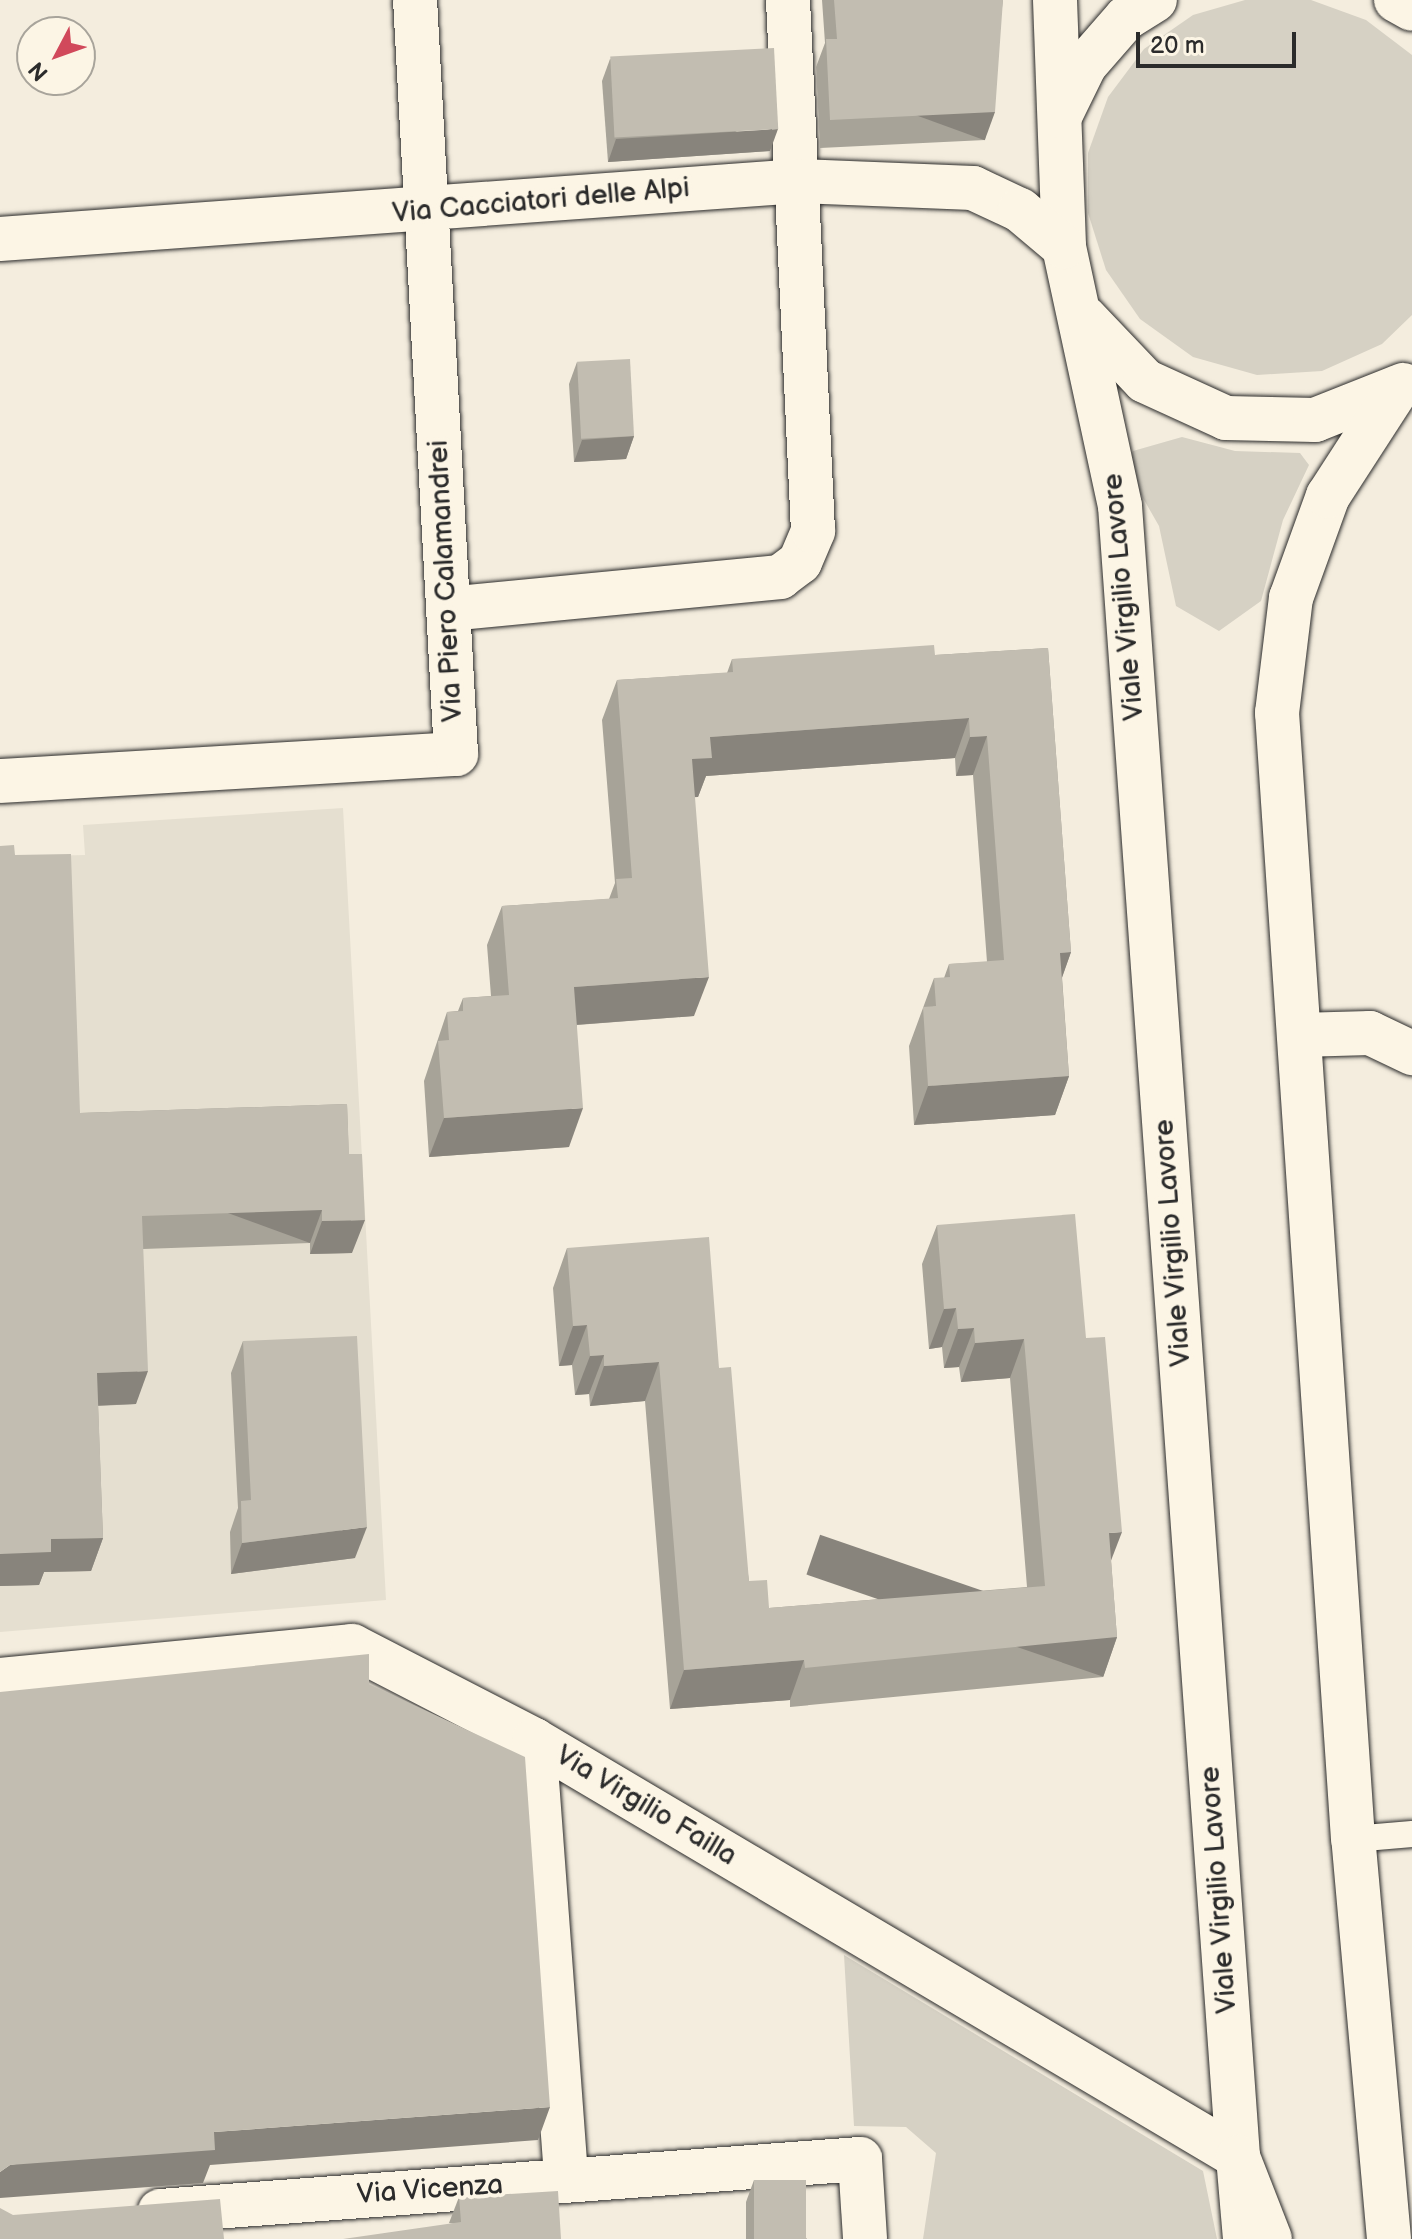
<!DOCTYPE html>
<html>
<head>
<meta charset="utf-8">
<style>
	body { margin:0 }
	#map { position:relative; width:1412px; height:2239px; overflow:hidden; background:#f4edde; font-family:"Balsamiq Sans",sans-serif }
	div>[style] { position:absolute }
	.built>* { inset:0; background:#e5dfd0 }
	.green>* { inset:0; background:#d6d1c4 }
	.roads { filter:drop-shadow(0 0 2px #2b2b2b) drop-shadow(0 0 2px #2b2b2b) }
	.lane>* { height:26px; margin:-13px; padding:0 13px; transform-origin:13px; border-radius:13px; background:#fcf5e5 }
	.street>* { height:44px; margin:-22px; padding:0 22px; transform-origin:22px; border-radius:22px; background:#fcf5e5 }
	.secondary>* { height:44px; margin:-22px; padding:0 22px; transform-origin:22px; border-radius:22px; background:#fcf5e5 }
	.wall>* { inset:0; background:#a7a398 }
	.shaded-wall>* { inset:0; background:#88847c; transform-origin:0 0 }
	.building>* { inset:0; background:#c2bdb1; transform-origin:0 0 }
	span { translate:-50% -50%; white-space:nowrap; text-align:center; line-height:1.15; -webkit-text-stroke:8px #fcf5e5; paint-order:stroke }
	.street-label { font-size:28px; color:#2b2b2b }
	.north { position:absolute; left:16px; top:16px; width:80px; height:80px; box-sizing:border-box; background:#fcf5e5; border:2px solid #a8a49b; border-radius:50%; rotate:229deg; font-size:22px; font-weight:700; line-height:32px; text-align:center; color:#2b2b2b }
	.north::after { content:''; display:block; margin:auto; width:28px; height:36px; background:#d1495b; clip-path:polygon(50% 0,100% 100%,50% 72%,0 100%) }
	.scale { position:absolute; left:1136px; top:32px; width:160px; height:36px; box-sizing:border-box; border:4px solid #2b2b2b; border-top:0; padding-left:10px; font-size:24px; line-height:28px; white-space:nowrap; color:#2b2b2b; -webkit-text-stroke:6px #fcf5e5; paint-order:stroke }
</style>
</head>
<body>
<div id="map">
	<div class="built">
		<i style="clip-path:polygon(343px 808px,386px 1600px,0 1632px,0 857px,85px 855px,83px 825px)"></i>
	</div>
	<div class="green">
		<i style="clip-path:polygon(1245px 0,1311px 0,1366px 20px,1412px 55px,1412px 315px,1382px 344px,1322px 371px,1257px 375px,1193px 357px,1140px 319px,1106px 270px,1088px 213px,1088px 153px,1108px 97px,1144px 49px,1193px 15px)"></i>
		<i style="clip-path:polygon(1182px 437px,1235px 451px,1300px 453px,1309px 465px,1283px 520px,1261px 601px,1219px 631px,1176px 606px,1159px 526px,1127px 470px,1133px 451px)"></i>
		<i style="clip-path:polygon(844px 1955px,1203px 2171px,1217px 2239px,923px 2239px,936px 2153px,906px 2127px,854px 2126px)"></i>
	</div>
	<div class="roads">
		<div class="lane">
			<i style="left:1353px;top:1839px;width:59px;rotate:-4.8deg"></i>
		</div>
		<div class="street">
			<i style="left:448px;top:609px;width:334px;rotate:-5.5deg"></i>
			<i style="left:780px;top:577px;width:25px;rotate:-37deg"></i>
			<i style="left:800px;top:562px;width:34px;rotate:-67deg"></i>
			<i style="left:813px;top:531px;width:532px;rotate:-92.7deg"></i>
			<i style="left:0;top:781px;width:457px;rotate:-3.4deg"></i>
			<i style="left:456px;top:754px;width:755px;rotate:-93.11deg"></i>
			<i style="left:1299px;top:1035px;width:71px;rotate:-1.6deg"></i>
			<i style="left:1370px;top:1033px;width:47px;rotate:25.5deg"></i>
			<i style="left:0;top:1680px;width:354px;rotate:-5.5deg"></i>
			<i style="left:352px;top:1646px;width:205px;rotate:27.3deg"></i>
			<i style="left:534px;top:1740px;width:818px;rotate:30.64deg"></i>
			<i style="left:1238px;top:2157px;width:82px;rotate:85.1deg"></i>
			<i style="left:534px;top:1740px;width:441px;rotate:85.8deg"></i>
			<i style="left:160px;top:2211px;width:702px;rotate:-4.25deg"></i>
			<i style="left:860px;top:2159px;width:80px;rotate:86.4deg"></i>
		</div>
		<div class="secondary">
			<i style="left:1055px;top:0;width:247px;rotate:87.9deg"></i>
			<i style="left:1064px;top:247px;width:265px;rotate:77.8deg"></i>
			<i style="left:1120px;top:506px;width:1655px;rotate:85.91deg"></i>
			<i style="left:1238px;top:2157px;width:88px;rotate:68.7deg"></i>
			<i style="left:1396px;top:0;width:18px;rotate:29deg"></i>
			<i style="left:1060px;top:116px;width:57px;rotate:-63.9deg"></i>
			<i style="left:1085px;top:65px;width:62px;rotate:-48.9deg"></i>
			<i style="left:1126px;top:18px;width:34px;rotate:-32deg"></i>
			<i style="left:0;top:239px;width:801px;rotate:-4.15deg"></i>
			<i style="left:799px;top:181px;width:174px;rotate:2.3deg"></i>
			<i style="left:973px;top:188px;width:52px;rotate:25.1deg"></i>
			<i style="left:1020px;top:210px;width:57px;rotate:40.1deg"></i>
			<i style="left:1084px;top:317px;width:88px;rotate:46.4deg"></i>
			<i style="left:1145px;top:381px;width:89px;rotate:24.6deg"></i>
			<i style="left:1226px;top:418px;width:89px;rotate:1.3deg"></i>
			<i style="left:1315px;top:420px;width:95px;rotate:-21.7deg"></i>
			<i style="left:1389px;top:2239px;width:402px;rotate:-95.1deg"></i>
			<i style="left:1353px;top:1839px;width:1129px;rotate:-93.86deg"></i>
			<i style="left:1277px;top:713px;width:116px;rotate:-83.1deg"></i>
			<i style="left:1291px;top:598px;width:109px;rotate:-70.1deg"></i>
			<i style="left:1328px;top:496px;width:129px;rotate:-57.1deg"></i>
		</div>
	</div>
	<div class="wall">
		<i style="clip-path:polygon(822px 0,1003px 0,985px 140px,820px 148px,816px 67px,825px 43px)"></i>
		<i style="clip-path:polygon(610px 59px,770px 151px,608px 162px,602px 81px)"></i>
		<i style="clip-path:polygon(577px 362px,634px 436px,626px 459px,574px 462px,569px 384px)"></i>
		<i style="clip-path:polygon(1048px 648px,1071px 952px,1062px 977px,1069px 1076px,1055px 1115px,914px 1125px,909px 1046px,934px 978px,944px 978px,949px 964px,987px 962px,973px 775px,956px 776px,955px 758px,706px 776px,698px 797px,695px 797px,694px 1016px,577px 1025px,569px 1147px,429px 1157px,424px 1081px,447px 1012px,458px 1011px,463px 998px,491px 996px,487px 945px,502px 906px,609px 899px,615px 883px,602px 720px,617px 680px,727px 673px,732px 659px,935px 655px)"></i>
		<i style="clip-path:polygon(0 846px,15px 855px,80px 1113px,347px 1104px,352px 1253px,310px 1254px,310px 1243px,143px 1249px,136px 1404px,98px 1406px,103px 1538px,91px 1571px,44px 1572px,39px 1585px,0 1586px)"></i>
		<i style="clip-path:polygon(937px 1225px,1086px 1338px,1111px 1561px,1117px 1637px,1103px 1677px,790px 1707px,790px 1700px,670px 1709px,645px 1401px,590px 1406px,589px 1394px,575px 1395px,572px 1365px,559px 1366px,553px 1288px,567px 1248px,719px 1368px,749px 1581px,769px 1608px,1027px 1587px,1010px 1378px,961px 1382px,959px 1367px,944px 1368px,942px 1347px,929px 1349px,922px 1264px)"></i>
		<i style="clip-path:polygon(243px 1341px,355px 1558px,231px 1574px,230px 1532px,238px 1508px,231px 1373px)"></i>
		<i style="clip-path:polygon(754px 2180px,807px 2239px,746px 2239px,746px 2202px)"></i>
		<i style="clip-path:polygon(459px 2197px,561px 2239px,449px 2223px)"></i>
	</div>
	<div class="shaded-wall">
		<i style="left:995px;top:112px;width:30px;height:165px;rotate:110deg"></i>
		<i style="clip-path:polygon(778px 129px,770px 151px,608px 162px,616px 139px)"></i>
		<i style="clip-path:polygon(634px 436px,626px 459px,574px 462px,582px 440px)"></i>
		<i style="clip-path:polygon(969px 718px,955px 758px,706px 776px,698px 797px,678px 798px,692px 759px,710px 737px)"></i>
		<i style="clip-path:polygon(987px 736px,973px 775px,956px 776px,970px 737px)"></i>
		<i style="clip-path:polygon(1071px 952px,1057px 992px,1060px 953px)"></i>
		<i style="clip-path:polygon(709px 977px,694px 1016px,560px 1026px,574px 987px)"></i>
		<i style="clip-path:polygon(1069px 1076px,1055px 1115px,914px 1125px,928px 1086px)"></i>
		<i style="clip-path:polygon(583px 1108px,569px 1147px,429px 1157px,444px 1118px)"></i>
		<i style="left:322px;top:1210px;width:35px;height:180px;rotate:110deg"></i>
		<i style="clip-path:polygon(365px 1220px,352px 1253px,310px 1254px,322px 1221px)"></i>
		<i style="clip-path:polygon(956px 1308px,942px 1347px,929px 1349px,944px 1309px)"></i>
		<i style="clip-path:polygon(587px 1325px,572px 1365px,559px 1366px,573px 1326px)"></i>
		<i style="clip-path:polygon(974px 1328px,959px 1367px,944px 1368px,958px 1329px)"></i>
		<i style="clip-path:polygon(1024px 1339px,1010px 1378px,961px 1382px,975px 1343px)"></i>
		<i style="clip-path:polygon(604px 1355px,589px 1394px,575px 1395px,590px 1356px)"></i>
		<i style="clip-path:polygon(659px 1362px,645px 1401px,590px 1406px,604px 1366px)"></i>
		<i style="clip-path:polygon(148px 1371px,136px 1404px,85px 1406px,97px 1373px)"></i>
		<i style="clip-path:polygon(367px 1527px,355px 1558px,231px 1574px,242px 1543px)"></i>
		<i style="clip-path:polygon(1122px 1532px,1107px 1571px,1109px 1533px)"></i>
		<i style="clip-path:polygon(103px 1538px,91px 1571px,44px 1572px,39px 1585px,0 1586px,0 1554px,51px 1539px)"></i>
		<i style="left:1117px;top:1637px;width:42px;height:314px;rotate:109deg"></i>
		<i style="clip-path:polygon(804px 1660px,790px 1700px,670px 1709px,684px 1670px)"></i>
		<i style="clip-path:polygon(550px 2107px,538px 2140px,210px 2165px,203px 2183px,0 2198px,0 2172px,10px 2165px,214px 2132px)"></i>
	</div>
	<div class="building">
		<i style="clip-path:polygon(834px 0,1003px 0,995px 112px,830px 120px,826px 39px,837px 39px)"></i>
		<i style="left:774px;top:48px;width:81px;height:164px;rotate:87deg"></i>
		<i style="left:630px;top:359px;width:77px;height:53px;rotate:87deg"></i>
		<i style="clip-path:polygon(934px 645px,935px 655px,1048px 648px,1071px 952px,1060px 953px,1069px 1076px,928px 1086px,923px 1007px,936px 1006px,934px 978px,950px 977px,949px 964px,1004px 960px,987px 736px,970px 737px,969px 718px,710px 737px,712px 758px,692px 759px,709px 977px,574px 987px,583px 1108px,444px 1118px,438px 1041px,449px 1040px,447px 1012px,463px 1011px,463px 998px,509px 995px,502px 906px,618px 898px,616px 879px,632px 878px,617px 680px,733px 672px,732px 659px)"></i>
		<i style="clip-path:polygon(14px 845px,15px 855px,71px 854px,80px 1113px,347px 1104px,349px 1154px,362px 1154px,365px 1220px,322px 1221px,322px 1210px,142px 1216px,148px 1371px,97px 1373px,103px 1538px,51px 1539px,51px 1552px,0 1554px,0 846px)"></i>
		<i style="clip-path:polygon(1075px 1214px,1086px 1338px,1105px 1337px,1122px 1532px,1109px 1533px,1117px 1637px,805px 1668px,804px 1660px,684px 1670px,659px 1362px,604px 1366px,604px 1355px,590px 1356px,587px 1325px,573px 1326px,567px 1248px,709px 1237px,719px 1368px,731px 1367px,749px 1581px,767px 1580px,769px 1608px,1045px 1586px,1024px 1339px,975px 1343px,974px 1328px,958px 1329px,956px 1308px,944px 1309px,937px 1225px)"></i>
		<i style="clip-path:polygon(357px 1336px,367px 1527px,242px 1543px,241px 1501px,251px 1500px,243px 1341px)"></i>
		<i style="clip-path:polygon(369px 1654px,369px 1684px,525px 1757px,550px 2107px,214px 2132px,215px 2150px,10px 2165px,0 2172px,0 1692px)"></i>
		<i style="left:754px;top:2180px;width:52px;height:59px"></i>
		<i style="clip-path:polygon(558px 2191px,561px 2239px,343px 2239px,461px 2222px,459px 2197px)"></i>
		<i style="clip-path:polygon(220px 2199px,224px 2239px,0 2239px,0 2208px,13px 2215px)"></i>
	</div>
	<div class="street-label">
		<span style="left:541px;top:201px;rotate:-5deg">Via Cacciatori delle Alpi</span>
		<span style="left:446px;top:581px;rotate:-93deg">Via Piero Calamandrei</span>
		<span style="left:1124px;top:597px;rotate:-95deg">Viale Virgilio Lavore</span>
		<span style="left:1173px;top:1243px;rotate:-94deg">Viale Virgilio Lavore</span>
		<span style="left:646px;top:1806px;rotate:31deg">Via Virgilio Failla</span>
		<span style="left:1219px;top:1890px;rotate:-94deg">Viale Virgilio Lavore</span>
		<span style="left:430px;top:2190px;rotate:-4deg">Via Vicenza</span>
	</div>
	<div class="north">N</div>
	<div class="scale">20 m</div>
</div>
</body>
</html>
